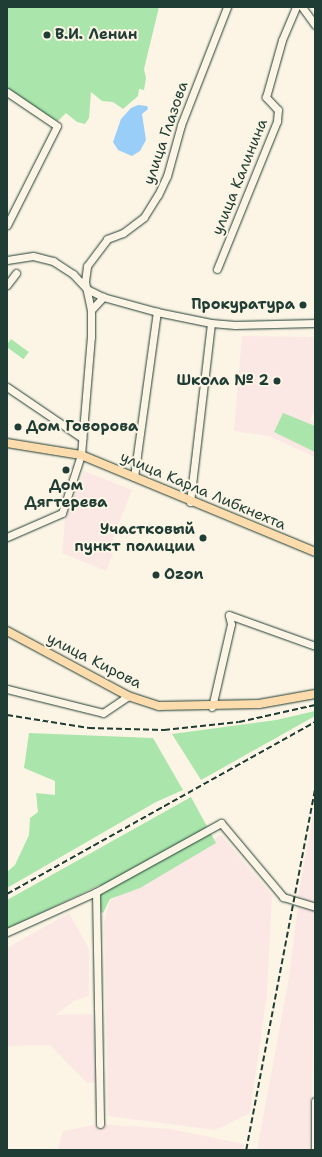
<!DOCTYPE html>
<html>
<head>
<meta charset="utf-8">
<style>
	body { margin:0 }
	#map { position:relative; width:322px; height:1157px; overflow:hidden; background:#fcf5e5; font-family:"Shantell Sans",sans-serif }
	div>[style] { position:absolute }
	.built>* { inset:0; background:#fbe7e4 }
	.green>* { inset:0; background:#aae5ab; transform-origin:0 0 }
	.water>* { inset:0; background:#98cef7 }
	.roads { filter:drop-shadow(0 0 1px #1f3d34) drop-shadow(0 0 1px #1f3d34) }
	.minor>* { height:7px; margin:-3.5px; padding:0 3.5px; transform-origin:3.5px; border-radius:3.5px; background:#fcf5e5 }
	.major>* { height:8px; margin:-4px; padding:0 4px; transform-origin:4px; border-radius:4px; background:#fcdcac }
	.rail>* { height:1.5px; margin-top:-0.75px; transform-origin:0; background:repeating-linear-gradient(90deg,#1f3d34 0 6px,transparent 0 9px) }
	.dots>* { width:11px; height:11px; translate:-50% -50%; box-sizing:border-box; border:2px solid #fcf5e5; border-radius:50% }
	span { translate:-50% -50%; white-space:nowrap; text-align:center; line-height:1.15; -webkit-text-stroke:4px #fcf5e5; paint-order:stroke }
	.poi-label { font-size:15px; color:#1f3d34; font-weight:700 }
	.left { translate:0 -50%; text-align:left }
	.right { translate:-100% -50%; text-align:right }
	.street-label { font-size:15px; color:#1f3d34 }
	.frame { position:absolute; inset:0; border:8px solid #1f3d34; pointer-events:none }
</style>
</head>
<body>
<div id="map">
	<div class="built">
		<i style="clip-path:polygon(242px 336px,315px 337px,315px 409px,310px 420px,315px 422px,315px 457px,269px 436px,234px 431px)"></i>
		<i style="clip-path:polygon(84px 471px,132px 490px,108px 551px,113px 553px,106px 571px,62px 553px,65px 519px)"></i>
		<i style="clip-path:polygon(315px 805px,315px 903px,298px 897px)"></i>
		<i style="clip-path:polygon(221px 835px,272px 895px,267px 995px,250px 1113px,215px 1130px,108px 1116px,104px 922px,110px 901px)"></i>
		<i style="clip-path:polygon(298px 907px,315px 910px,311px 1150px,257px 1150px,288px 983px)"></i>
		<i style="clip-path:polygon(69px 913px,89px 949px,89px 996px,74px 1001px,55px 1015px,92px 1014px,97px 1082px,87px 1083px,50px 1045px,9px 1046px,7px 1044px,7px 948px)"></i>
		<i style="clip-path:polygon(100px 1124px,170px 1129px,244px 1144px,243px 1150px,58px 1150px,63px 1131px)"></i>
	</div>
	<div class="green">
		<i style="clip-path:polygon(7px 7px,159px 7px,144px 69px,146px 78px,144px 90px,139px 89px,138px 96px,123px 109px,113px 102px,102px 101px,91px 92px,89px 118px,85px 124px,77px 122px,66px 113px,58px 121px,43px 113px,7px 88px)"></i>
		<i style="left:11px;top:339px;width:22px;height:9px;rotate:36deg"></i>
		<i style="clip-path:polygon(283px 413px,315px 426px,315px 452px,274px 432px)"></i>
		<i style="clip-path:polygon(315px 711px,315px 716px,201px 780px,172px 734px,276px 720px)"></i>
		<i style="clip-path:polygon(29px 733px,153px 738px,183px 790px,156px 802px,7px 888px,7px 872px,15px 865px,29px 835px,30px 818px,38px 812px,36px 793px,55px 795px,55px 781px,24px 768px)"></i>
		<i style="clip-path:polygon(191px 797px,216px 843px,140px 888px,110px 899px,103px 913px,99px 910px,100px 885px,7px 929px,7px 900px)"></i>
	</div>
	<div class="water">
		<i style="clip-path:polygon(138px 105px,147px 106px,148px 109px,142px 114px,146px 140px,140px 151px,132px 156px,118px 150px,113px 142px,121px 119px,131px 108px)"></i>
	</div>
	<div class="roads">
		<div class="minor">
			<i style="left:302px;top:7px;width:22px;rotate:54deg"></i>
			<i style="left:7px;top:92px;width:60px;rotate:34.2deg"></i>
			<i style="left:57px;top:126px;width:111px;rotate:116.8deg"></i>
			<i style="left:7px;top:260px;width:26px;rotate:-9deg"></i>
			<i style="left:33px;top:256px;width:21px;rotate:14deg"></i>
			<i style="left:53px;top:261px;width:24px;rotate:33deg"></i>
			<i style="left:73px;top:274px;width:21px;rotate:47deg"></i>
			<i style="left:87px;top:289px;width:18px;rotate:27deg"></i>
			<i style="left:103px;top:297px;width:56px;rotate:15.5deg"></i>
			<i style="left:157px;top:312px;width:55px;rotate:11.5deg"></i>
			<i style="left:211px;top:323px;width:24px;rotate:5deg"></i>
			<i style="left:235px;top:325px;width:80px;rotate:-1.4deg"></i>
			<i style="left:217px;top:269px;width:160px;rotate:-67.9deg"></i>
			<i style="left:277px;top:121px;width:11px;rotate:-85deg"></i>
			<i style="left:278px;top:110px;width:18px;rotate:-133deg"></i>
			<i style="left:266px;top:97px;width:59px;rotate:-74.3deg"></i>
			<i style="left:282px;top:40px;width:36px;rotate:-67deg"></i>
			<i style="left:7px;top:285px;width:15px;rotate:-53deg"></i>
			<i style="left:91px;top:310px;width:18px;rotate:-47deg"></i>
			<i style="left:7px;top:387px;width:91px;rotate:34.2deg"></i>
			<i style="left:134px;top:477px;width:167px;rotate:-82.1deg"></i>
			<i style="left:190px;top:502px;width:180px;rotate:-83.3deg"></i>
			<i style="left:7px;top:537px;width:60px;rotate:-23.6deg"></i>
			<i style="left:62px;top:513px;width:61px;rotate:-71.9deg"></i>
			<i style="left:81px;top:455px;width:118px;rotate:-85.2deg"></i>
			<i style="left:91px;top:337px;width:27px;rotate:-90deg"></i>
			<i style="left:91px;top:310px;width:30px;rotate:-102deg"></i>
			<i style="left:85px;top:281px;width:15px;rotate:-82deg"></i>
			<i style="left:87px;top:266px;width:34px;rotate:-53deg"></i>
			<i style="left:107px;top:239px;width:17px;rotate:-21deg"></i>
			<i style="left:123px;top:233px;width:26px;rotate:-37deg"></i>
			<i style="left:144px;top:217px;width:26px;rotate:-58deg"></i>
			<i style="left:158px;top:195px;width:21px;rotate:-65deg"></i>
			<i style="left:167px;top:176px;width:53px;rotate:-74.6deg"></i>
			<i style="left:181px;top:125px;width:127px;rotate:-68.7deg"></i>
			<i style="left:229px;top:615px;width:91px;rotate:19.8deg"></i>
			<i style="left:7px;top:689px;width:99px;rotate:14deg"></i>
			<i style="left:103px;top:713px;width:30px;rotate:-34deg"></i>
			<i style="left:212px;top:707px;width:85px;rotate:-77.1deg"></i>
			<i style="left:231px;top:624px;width:9px;rotate:-103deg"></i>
			<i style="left:96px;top:892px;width:232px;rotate:89deg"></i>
			<i style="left:7px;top:932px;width:98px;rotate:-24.2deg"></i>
			<i style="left:96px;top:892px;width:143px;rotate:-28.9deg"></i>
			<i style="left:221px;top:823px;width:97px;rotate:50deg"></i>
			<i style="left:283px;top:897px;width:34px;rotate:17deg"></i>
			<i style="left:315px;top:1150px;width:49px;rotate:-90deg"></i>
		</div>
		<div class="major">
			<i style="left:7px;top:443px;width:75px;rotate:9.2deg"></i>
			<i style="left:81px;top:455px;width:253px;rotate:22.5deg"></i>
			<i style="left:7px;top:631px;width:137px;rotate:28.2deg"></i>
			<i style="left:128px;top:696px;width:33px;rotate:18deg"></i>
			<i style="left:159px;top:706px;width:100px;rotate:-1.1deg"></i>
			<i style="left:259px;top:704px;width:57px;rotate:-10.1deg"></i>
		</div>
	</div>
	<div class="rail">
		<i style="left:7px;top:715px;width:83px;rotate:9deg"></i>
		<i style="left:89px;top:728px;width:75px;rotate:1.5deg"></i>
		<i style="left:164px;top:730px;width:75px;rotate:-6.1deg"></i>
		<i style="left:239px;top:722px;width:78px;rotate:-12.6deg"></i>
		<i style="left:7px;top:894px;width:353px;rotate:-29.2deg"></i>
		<i style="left:246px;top:1150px;width:369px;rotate:-79.2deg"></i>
	</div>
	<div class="dots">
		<i style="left:47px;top:35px;background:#1f3d34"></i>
		<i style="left:303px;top:305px;background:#1f3d34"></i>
		<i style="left:277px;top:381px;background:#1f3d34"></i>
		<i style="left:18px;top:427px;background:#1f3d34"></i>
		<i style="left:66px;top:470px;background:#1f3d34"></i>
		<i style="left:203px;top:538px;background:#1f3d34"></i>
		<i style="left:156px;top:575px;background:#1f3d34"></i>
	</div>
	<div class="poi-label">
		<span class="left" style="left:55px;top:35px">В.И. Ленин</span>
		<span class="right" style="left:295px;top:305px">Прокуратура</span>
		<span class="right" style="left:269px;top:381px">Школа № 2</span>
		<span class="left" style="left:26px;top:427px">Дом Говорова</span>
		<span style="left:66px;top:494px">Дом<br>Дягтерева</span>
		<span class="right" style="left:195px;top:538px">Участковый<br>пункт полиции</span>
		<span class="left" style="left:164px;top:575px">Ozon</span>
	</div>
	<div class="street-label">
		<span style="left:166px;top:133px;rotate:-71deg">улица Глазова</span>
		<span style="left:240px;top:177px;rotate:-68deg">улица Калинина</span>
		<span style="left:203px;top:491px;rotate:23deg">улица Карла Либкнехта</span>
		<span style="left:94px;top:661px;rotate:27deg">улица Кирова</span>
	</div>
	<div class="frame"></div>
</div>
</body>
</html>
